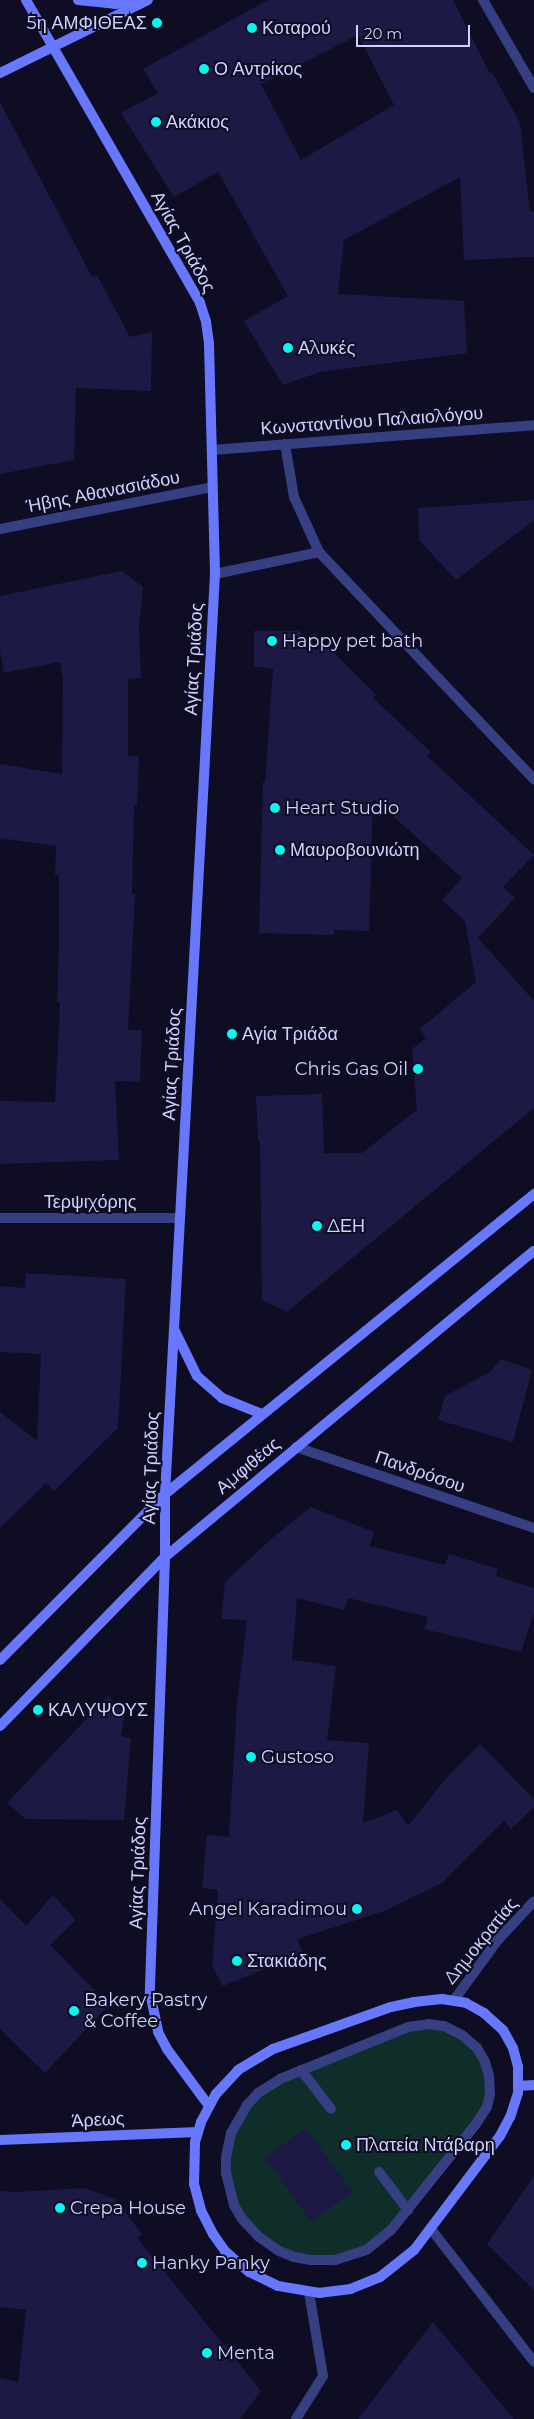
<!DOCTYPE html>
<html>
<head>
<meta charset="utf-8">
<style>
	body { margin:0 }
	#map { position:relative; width:534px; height:2419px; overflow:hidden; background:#0e0d23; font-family:Montserrat,sans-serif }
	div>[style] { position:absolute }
	.green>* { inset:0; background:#102e29 }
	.building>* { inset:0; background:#1c1945; transform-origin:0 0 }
	.street>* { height:10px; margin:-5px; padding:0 5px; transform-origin:5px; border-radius:5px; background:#373f83 }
	.secondary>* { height:10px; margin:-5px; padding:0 5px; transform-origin:5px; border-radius:5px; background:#6778ff }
	.dots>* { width:14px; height:14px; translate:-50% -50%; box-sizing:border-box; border:2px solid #0e0d23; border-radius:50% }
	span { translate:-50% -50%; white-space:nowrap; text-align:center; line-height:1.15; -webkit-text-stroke:4px #0e0d23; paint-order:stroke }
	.poi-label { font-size:18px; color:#d0d1ff }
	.right { translate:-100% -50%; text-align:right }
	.left { translate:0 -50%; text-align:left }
	.street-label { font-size:18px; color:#d0d1ff }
	.scale { position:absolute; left:356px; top:25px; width:114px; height:22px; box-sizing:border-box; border:2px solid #d0d1ff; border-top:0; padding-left:6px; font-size:15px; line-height:18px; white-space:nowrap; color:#d0d1ff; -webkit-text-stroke:4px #0e0d23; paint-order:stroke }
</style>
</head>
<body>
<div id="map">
	<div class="green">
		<i style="clip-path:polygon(444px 2026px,483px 2057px,488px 2102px,379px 2241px,335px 2260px,279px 2251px,234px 2205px,227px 2149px,258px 2093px,408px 2027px)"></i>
	</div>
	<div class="building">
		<i style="clip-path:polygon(evenodd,268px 0,453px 0,490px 74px,492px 72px,520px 123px,530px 212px,534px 211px,534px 257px,464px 260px,460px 177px,344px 240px,338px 294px,464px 301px,467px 353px,320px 372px,283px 385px,244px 321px,288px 296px,218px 172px,174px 197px,121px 113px,158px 93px,143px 69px,268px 0,358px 35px,394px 105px,301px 160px,261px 84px,358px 35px)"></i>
		<i style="clip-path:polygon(0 102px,92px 277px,97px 275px,130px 337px,152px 332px,151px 391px,76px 388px,74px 460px,0 474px)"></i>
		<i style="clip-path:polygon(534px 500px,534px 520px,456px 580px,419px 540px,418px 508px)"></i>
		<i style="clip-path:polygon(122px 571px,143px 587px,139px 628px,141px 678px,128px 679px,128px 756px,139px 756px,137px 806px,134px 806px,132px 894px,135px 894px,128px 1030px,142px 1030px,140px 1082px,115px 1081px,119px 1160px,0 1164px,0 1101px,55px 1102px,60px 1002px,57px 1002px,59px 945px,59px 875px,55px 875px,56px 846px,0 838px,0 764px,62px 774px,63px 680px,60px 662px,4px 673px,0 651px,0 596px)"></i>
		<i style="clip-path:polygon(254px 631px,299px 631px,316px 651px,323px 642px,376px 695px,373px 698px,431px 752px,427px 756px,534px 855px,503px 887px,515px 898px,478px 938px,534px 1001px,534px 1108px,287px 1312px,262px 1300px,260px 1141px,258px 1141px,256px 1096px,322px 1094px,324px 1153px,362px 1153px,417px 1110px,412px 1049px,426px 1038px,420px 1029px,476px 982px,465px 921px,442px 900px,462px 878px,373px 798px,369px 931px,334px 930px,334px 935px,259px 933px,263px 782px,265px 782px,273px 669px,254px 666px)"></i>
		<i style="clip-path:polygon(26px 1273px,126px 1279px,118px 1428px,54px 1491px,46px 1483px,0 1528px,0 1412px,37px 1441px,41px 1354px,0 1352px,0 1286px,25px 1288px)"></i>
		<i style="clip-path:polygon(501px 1359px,532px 1370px,513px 1442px,438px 1420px,445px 1396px,490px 1372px)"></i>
		<i style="clip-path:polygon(311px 1507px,374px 1532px,370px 1546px,445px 1565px,449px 1554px,498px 1569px,496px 1576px,534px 1588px,534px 1612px,521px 1652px,424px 1629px,428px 1617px,348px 1598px,344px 1610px,297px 1598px,292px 1660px,336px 1666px,327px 1740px,369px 1743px,363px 1823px,397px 1810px,408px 1826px,448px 1776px,480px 1744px,534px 1799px,534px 1807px,511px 1829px,504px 1821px,442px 1883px,384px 1911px,298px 1939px,303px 1954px,223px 1986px,212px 1966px,218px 1890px,202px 1888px,207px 1835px,229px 1837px,237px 1703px,247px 1620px,221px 1619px,225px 1582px,271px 1539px)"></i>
		<i style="clip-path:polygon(108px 1696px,125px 1713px,121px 1736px,131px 1738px,124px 1820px,26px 1819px,7px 1803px)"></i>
		<i style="clip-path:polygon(53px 1895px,76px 1920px,50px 1945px,109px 2005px,45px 2073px,0 2029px,0 1899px,26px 1926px)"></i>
		<i style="left:306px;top:2128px;width:79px;height:51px;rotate:54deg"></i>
		<i style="clip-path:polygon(534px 2176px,534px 2290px,487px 2244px)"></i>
		<i style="clip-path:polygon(84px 2188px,115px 2199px,142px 2234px,137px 2238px,261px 2391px,240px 2419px,0 2419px,0 2378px,18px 2382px,26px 2310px,0 2307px,0 2191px,16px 2192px)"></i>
		<i style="clip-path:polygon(433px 2322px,514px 2419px,358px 2419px)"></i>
	</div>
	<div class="street">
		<i style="left:483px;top:0;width:102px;rotate:59.9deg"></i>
		<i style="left:285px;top:444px;width:54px;rotate:80.4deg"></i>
		<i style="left:294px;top:497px;width:60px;rotate:65.6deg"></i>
		<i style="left:319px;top:552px;width:313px;rotate:46.6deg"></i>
		<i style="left:212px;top:450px;width:323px;rotate:-4.4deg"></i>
		<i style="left:0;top:529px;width:216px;rotate:-11.2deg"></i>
		<i style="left:215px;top:574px;width:106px;rotate:-11.9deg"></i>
		<i style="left:0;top:1218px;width:180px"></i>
		<i style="left:296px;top:1447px;width:251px;rotate:18.8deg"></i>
		<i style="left:454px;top:2000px;width:73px;rotate:-53.9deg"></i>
		<i style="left:497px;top:1941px;width:54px;rotate:-47.2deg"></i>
		<i style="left:429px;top:2024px;width:15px;rotate:8deg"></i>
		<i style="left:444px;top:2026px;width:20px;rotate:27deg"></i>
		<i style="left:462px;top:2035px;width:20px;rotate:41deg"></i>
		<i style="left:477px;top:2048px;width:16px;rotate:60deg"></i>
		<i style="left:485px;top:2062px;width:15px;rotate:74deg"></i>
		<i style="left:489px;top:2076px;width:18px;rotate:87deg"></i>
		<i style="left:490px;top:2094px;width:13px;rotate:103deg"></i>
		<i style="left:487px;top:2107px;width:20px;rotate:123deg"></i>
		<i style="left:476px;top:2124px;width:136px;rotate:128.7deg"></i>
		<i style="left:391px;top:2230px;width:32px;rotate:141deg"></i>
		<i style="left:366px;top:2250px;width:33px;rotate:162deg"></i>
		<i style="left:335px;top:2260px;width:24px;rotate:180deg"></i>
		<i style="left:311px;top:2260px;width:17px;rotate:-170deg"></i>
		<i style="left:294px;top:2257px;width:16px;rotate:-158deg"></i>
		<i style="left:279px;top:2251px;width:24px;rotate:-145deg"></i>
		<i style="left:259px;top:2237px;width:25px;rotate:-133deg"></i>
		<i style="left:242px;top:2219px;width:16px;rotate:-120deg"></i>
		<i style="left:234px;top:2205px;width:33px;rotate:-104deg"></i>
		<i style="left:226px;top:2173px;width:16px;rotate:-90deg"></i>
		<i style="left:226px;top:2157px;width:25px;rotate:-78deg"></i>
		<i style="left:231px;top:2133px;width:32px;rotate:-60deg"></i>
		<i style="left:247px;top:2105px;width:16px;rotate:-47deg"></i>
		<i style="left:258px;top:2093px;width:26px;rotate:-32deg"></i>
		<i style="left:280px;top:2079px;width:138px;rotate:-22.1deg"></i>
		<i style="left:408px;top:2027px;width:21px;rotate:-8deg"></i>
		<i style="left:301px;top:2070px;width:49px;rotate:52.4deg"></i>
		<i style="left:379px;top:2172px;width:48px;rotate:52.7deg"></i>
		<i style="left:431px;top:2229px;width:168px;rotate:52.2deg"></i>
		<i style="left:296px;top:2419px;width:51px;rotate:-57.9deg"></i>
		<i style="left:323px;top:2376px;width:85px;rotate:-99.5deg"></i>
	</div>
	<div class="secondary">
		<i style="left:26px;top:0;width:349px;rotate:60.1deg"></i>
		<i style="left:200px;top:303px;width:20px;rotate:72deg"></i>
		<i style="left:206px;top:322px;width:22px;rotate:82deg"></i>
		<i style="left:209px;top:344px;width:230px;rotate:88.5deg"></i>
		<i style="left:215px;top:574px;width:921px;rotate:93.11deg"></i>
		<i style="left:165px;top:1494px;width:63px;rotate:90deg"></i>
		<i style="left:165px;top:1557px;width:436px;rotate:92deg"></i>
		<i style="left:150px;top:1993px;width:40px;rotate:78deg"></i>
		<i style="left:158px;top:2032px;width:19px;rotate:62deg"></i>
		<i style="left:167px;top:2049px;width:71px;rotate:53.6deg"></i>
		<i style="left:78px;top:0;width:37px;rotate:6deg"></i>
		<i style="left:115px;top:4px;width:24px;rotate:-5deg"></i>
		<i style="left:0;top:73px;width:165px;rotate:-26.3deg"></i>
		<i style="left:174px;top:1329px;width:52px;rotate:63.9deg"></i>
		<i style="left:197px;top:1376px;width:33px;rotate:41deg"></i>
		<i style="left:222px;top:1398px;width:43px;rotate:21.8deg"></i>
		<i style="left:0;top:1660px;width:234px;rotate:-45.2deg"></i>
		<i style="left:165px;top:1494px;width:476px;rotate:-39.1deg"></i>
		<i style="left:0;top:1726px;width:236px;rotate:-45.7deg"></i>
		<i style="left:165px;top:1557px;width:479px;rotate:-39.7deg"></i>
		<i style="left:442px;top:1999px;width:24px;rotate:9deg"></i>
		<i style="left:466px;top:2003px;width:21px;rotate:29deg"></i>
		<i style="left:484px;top:2013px;width:25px;rotate:42deg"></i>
		<i style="left:503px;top:2030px;width:21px;rotate:61deg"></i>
		<i style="left:513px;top:2048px;width:20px;rotate:75deg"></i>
		<i style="left:518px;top:2067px;width:26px;rotate:90deg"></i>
		<i style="left:518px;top:2093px;width:25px;rotate:108deg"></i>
		<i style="left:510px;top:2117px;width:21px;rotate:118deg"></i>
		<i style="left:500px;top:2136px;width:143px;rotate:127deg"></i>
		<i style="left:414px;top:2250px;width:43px;rotate:141.5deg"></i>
		<i style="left:380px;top:2277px;width:31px;rotate:158deg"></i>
		<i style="left:351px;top:2289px;width:31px;rotate:173deg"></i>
		<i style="left:320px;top:2293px;width:43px;rotate:-170.5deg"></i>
		<i style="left:278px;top:2286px;width:32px;rotate:-154deg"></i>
		<i style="left:249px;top:2272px;width:32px;rotate:-139deg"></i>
		<i style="left:225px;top:2251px;width:21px;rotate:-125deg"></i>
		<i style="left:213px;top:2234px;width:27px;rotate:-117deg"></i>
		<i style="left:201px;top:2210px;width:27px;rotate:-105deg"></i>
		<i style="left:194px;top:2184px;width:42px;rotate:-88.6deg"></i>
		<i style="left:195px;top:2142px;width:21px;rotate:-73deg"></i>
		<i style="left:201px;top:2122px;width:32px;rotate:-62deg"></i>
		<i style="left:216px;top:2094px;width:33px;rotate:-47deg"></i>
		<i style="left:238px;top:2070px;width:41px;rotate:-31deg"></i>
		<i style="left:273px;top:2049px;width:125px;rotate:-19.6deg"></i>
		<i style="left:391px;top:2007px;width:24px;rotate:-12deg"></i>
		<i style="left:414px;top:2002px;width:28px;rotate:-6deg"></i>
		<i style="left:518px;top:2086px;width:16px;rotate:-4deg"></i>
		<i style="left:0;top:2140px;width:198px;rotate:-2.3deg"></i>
	</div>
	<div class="dots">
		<i style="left:157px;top:23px;background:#00fbf2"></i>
		<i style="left:252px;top:28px;background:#00fbf2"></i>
		<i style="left:204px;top:69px;background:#00fbf2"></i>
		<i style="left:156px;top:122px;background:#00fbf2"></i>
		<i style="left:288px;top:348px;background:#00fbf2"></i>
		<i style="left:272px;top:641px;background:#00fbf2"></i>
		<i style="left:275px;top:808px;background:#00fbf2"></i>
		<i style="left:280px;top:850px;background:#00fbf2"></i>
		<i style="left:232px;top:1034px;background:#00fbf2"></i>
		<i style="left:418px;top:1069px;background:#00fbf2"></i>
		<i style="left:317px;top:1226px;background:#00fbf2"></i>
		<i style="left:38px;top:1710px;background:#00fbf2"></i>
		<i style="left:251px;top:1757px;background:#00fbf2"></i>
		<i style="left:357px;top:1909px;background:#00fbf2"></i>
		<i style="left:237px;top:1961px;background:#00fbf2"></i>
		<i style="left:74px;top:2011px;background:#00fbf2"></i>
		<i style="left:346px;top:2145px;background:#00fbf2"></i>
		<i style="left:60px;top:2208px;background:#00fbf2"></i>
		<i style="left:142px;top:2263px;background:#00fbf2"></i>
		<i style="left:207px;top:2353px;background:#00fbf2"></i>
	</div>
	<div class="poi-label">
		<span class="right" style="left:147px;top:23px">5η ΑΜΦΙΘΕΑΣ</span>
		<span class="left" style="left:262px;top:28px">Κοταρού</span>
		<span class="left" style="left:214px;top:69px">Ο Αντρίκος</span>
		<span class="left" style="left:166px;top:122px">Ακάκιος</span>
		<span class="left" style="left:298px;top:348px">Αλυκές</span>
		<span class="left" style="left:282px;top:641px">Happy pet bath</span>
		<span class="left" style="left:285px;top:808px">Heart Studio</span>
		<span class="left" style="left:290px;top:850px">Μαυροβουνιώτη</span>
		<span class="left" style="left:242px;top:1034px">Αγία Τριάδα</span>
		<span class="right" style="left:408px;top:1069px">Chris Gas Oil</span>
		<span class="left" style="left:327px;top:1226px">ΔΕΗ</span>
		<span class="left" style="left:48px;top:1710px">ΚΑΛΥΨΟΥΣ</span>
		<span class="left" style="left:261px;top:1757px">Gustoso</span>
		<span class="right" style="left:347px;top:1909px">Angel Karadimou</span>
		<span class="left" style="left:247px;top:1961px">Στακιάδης</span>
		<span class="left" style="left:84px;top:2011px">Bakery Pastry<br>&amp; Coffee</span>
		<span class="left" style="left:356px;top:2145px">Πλατεία Ντάβαρη</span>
		<span class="left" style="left:70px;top:2208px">Crepa House</span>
		<span class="left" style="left:152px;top:2263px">Hanky Panky</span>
		<span class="left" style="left:217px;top:2353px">Menta</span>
	</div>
	<div class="street-label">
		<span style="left:183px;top:242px;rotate:61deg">Αγίας Τριάδος</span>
		<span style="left:372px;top:421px;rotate:-4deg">Κωνσταντίνου Παλαιολόγου</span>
		<span style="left:103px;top:492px;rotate:-11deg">Ήβης Αθανασιάδου</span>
		<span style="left:194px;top:659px;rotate:-87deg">Αγίας Τριάδος</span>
		<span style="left:172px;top:1064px;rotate:-87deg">Αγίας Τριάδος</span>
		<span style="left:90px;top:1202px">Τερψιχόρης</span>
		<span style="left:248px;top:1466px;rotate:-40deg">Αμφιθέας</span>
		<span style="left:151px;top:1468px;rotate:-88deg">Αγίας Τριάδος</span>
		<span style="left:420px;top:1472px;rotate:19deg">Πανδρόσου</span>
		<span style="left:138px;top:1873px;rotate:-88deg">Αγίας Τριάδος</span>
		<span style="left:481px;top:1941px;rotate:-51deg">Δημοκρατίας</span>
		<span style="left:98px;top:2120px;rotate:-3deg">Άρεως</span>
	</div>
	<div class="scale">20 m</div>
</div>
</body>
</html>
